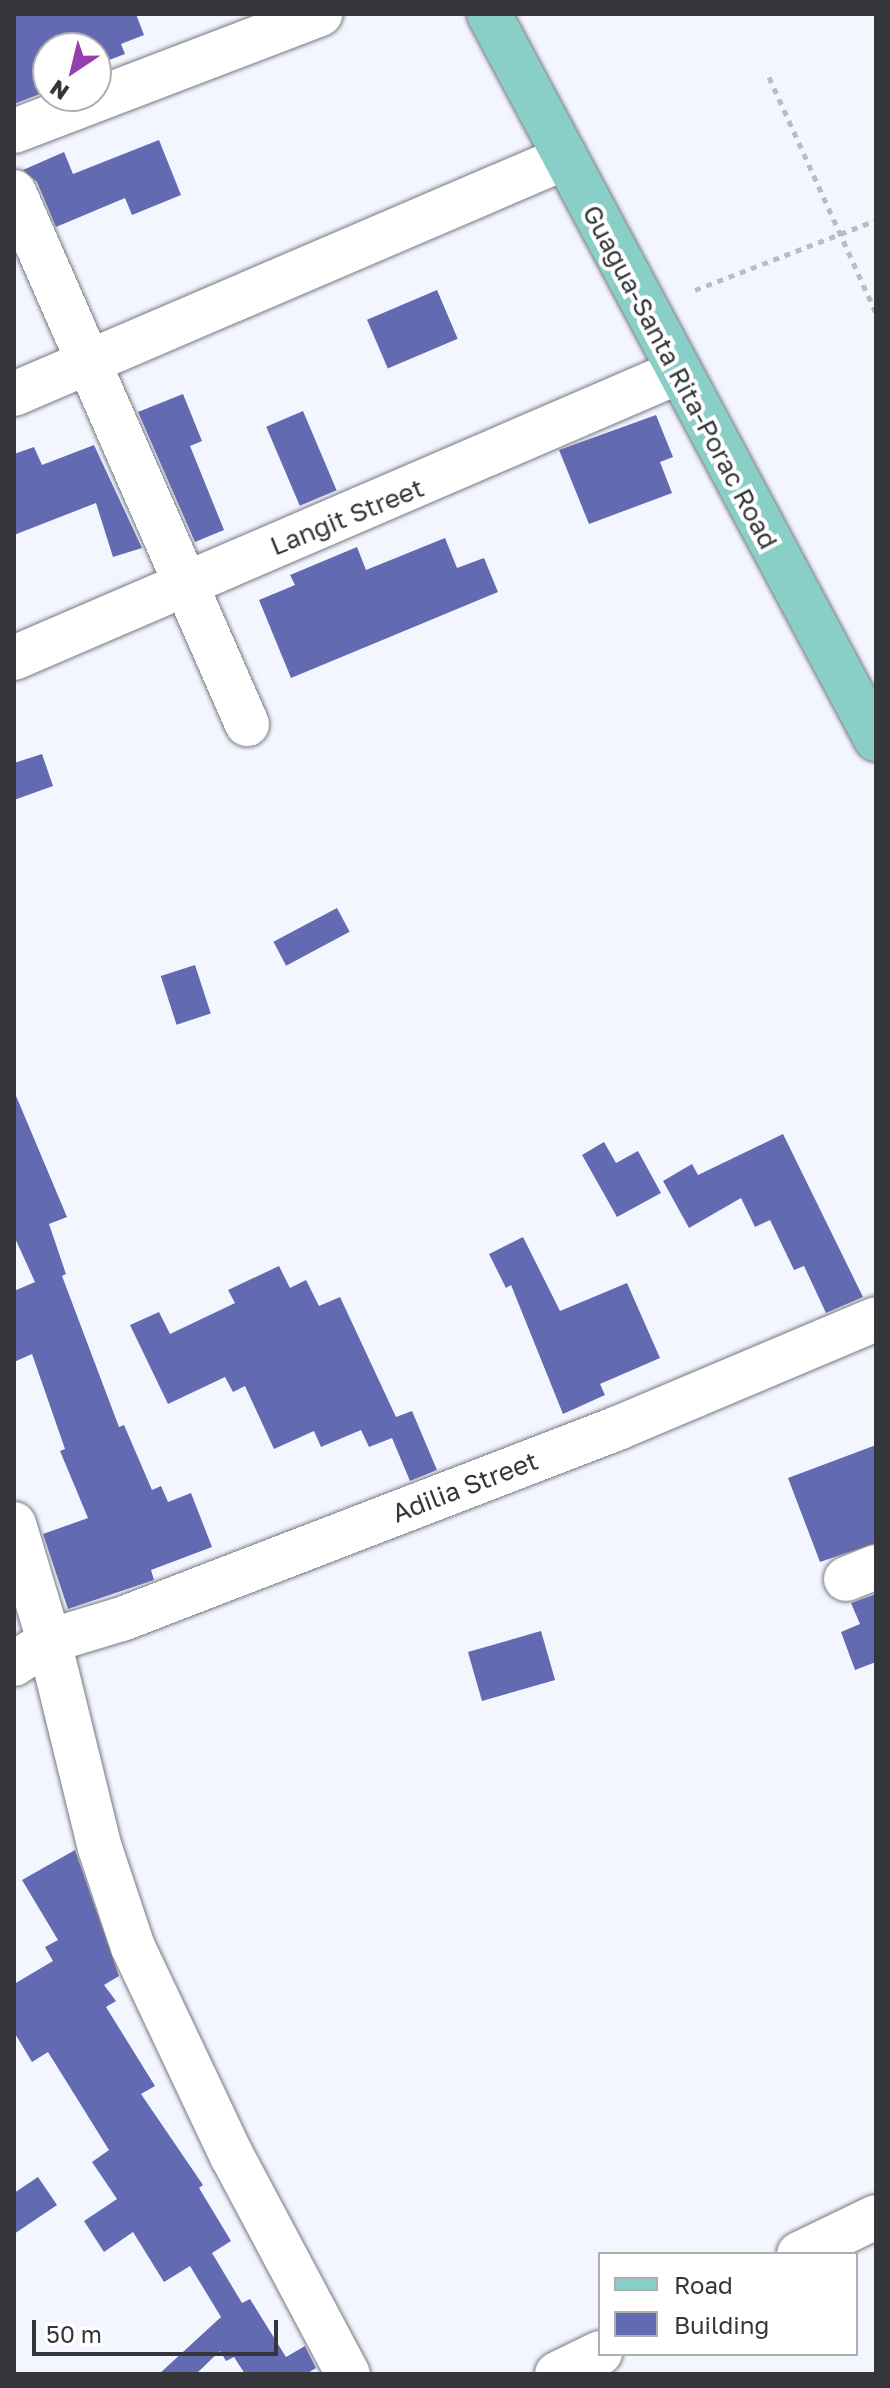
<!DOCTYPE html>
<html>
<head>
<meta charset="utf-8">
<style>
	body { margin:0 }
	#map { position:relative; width:890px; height:2388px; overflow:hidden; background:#f4f6ff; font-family:"Golos Text",sans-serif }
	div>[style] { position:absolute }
	.building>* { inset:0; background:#626ab2; transform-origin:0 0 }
	.path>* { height:5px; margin-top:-2.5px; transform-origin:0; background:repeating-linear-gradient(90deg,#babcc3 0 6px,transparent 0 12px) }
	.roads { filter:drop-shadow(0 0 2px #767882) drop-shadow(0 0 2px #767882) }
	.minor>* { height:44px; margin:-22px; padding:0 22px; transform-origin:22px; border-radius:22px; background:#fff }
	.major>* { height:44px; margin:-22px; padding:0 22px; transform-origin:22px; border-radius:22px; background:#89cfc8 }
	span { translate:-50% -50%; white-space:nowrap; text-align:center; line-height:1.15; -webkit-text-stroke:8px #fff; paint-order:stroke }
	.street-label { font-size:26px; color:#35363a }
	.frame { position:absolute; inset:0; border:16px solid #35363a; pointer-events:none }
	.legend { position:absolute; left:598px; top:2252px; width:260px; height:104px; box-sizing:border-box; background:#fff; border:2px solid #aeafb0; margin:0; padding:10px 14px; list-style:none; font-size:24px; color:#35363a }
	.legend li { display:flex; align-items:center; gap:16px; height:40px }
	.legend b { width:40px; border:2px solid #aeafb0 }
	.north { position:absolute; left:32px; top:32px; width:80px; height:80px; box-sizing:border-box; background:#fff; border:2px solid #aeafb0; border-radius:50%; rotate:215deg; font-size:22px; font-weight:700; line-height:32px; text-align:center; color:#35363a }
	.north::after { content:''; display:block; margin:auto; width:28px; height:36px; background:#943fac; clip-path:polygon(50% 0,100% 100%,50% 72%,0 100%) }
	.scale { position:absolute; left:32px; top:2320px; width:246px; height:36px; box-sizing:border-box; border:4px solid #35363a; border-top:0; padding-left:10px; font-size:24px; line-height:28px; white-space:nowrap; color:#35363a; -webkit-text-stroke:6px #fff; paint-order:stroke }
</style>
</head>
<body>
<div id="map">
	<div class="building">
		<i style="clip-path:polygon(14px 14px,136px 14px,144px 35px,121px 44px,125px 54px,96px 65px,96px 48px,48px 48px,48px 91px,14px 104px)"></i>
		<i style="clip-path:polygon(159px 140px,181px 195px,132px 215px,125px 198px,56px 227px,37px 182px,23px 170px,64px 152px,73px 174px)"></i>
		<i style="left:437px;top:290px;width:53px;height:76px;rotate:67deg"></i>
		<i style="clip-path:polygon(183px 394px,202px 441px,190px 446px,224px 530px,195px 542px,138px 412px)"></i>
		<i style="left:303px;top:411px;width:86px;height:40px;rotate:67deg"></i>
		<i style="clip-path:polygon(656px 415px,673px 457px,660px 462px,672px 493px,589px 524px,559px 450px)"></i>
		<i style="clip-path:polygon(94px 445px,142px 548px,113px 557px,96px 503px,14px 535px,14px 454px,34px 447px,42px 465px)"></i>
		<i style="clip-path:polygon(445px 538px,457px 568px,484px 558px,498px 592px,291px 678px,259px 600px,295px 585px,290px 575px,357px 547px,366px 570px)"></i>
		<i style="clip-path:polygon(42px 754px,53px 786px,14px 800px,14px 763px)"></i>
		<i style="left:337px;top:908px;width:27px;height:72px;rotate:62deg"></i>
		<i style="left:195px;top:965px;width:51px;height:36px;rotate:72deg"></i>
		<i style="clip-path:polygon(14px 1091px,67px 1217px,49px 1224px,66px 1274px,62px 1276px,119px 1427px,124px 1425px,152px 1490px,161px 1486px,168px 1502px,191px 1493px,212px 1547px,151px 1570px,154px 1580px,68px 1609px,43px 1534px,88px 1518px,60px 1451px,65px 1449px,32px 1354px,14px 1362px,14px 1291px,35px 1282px,14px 1236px)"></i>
		<i style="clip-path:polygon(783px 1134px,863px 1297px,826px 1313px,804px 1266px,794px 1270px,770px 1220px,755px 1227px,741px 1198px,689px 1228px,663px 1181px,692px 1164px,698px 1175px)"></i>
		<i style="clip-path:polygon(604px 1142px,616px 1163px,638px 1151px,661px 1193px,617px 1217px,582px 1155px)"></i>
		<i style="clip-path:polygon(523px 1237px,560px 1311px,627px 1283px,660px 1358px,600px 1384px,605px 1395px,563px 1414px,511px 1285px,506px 1288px,489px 1254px)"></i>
		<i style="clip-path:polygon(279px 1266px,290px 1288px,306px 1280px,319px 1306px,340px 1297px,396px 1417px,412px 1411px,437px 1470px,410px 1481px,392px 1438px,369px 1447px,361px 1430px,321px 1447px,314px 1431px,274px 1449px,245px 1386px,233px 1392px,225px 1377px,168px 1404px,130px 1325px,159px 1312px,170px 1334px,235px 1303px,228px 1290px)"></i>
		<i style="clip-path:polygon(876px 1445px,876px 1543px,820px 1562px,788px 1478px)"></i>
		<i style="clip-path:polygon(876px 1594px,876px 1662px,855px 1670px,841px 1632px,860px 1624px,851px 1603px)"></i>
		<i style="left:541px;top:1631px;width:51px;height:76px;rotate:74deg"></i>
		<i style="clip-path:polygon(75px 1850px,119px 1976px,104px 1985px,116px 2001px,106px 2007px,155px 2086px,141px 2094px,203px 2185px,199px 2188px,231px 2241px,212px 2253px,242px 2303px,250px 2299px,286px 2357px,305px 2346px,316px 2368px,306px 2374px,245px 2374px,234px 2357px,226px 2361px,220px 2351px,196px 2374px,159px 2374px,221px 2317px,190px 2266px,164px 2282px,133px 2232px,104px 2252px,84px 2221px,117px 2199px,92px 2162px,109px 2150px,48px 2052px,32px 2062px,14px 2032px,14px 1984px,53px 1961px,45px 1947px,58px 1940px,22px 1880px)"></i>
		<i style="clip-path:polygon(38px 2177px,57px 2205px,14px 2234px,14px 2193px)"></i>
	</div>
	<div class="path">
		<i style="left:769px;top:77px;width:259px;rotate:65.6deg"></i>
		<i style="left:695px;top:290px;width:194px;rotate:-21.1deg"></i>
	</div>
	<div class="roads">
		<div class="minor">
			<i style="left:14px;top:131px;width:328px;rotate:-20.9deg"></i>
			<i style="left:14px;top:192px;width:581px;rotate:66.35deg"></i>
			<i style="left:14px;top:394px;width:596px;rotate:-23.21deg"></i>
			<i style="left:14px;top:658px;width:723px;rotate:-23.3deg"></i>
			<i style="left:14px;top:1524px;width:122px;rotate:73.3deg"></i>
			<i style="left:49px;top:1641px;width:213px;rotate:76.2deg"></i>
			<i style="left:100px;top:1848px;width:104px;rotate:71.6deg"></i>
			<i style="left:133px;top:1947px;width:231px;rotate:64.7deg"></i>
			<i style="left:232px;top:2156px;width:247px;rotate:62deg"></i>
			<i style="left:846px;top:1579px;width:32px;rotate:-22deg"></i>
			<i style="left:14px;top:1664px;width:42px;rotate:-33.3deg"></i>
			<i style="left:49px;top:1641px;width:76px;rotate:-16.8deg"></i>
			<i style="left:122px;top:1619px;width:532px;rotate:-21.06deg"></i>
			<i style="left:618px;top:1428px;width:280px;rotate:-22.9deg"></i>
			<i style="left:799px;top:2254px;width:85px;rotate:-25.7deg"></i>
			<i style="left:557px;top:2374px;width:48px;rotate:-26deg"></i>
		</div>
		<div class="major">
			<i style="left:489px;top:14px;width:822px;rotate:61.91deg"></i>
		</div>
	</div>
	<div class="street-label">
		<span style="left:680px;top:377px;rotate:62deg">Guagua-Santa Rita-Porac Road</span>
		<span style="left:347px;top:517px;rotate:-22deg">Langit Street</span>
		<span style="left:465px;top:1487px;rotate:-21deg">Adilia Street</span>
	</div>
	<div class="frame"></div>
	<ul class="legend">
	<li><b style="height:10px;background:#89cfc8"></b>Road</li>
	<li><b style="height:22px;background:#626ab2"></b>Building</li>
	</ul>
	<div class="north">N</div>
	<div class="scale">50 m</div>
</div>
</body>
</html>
